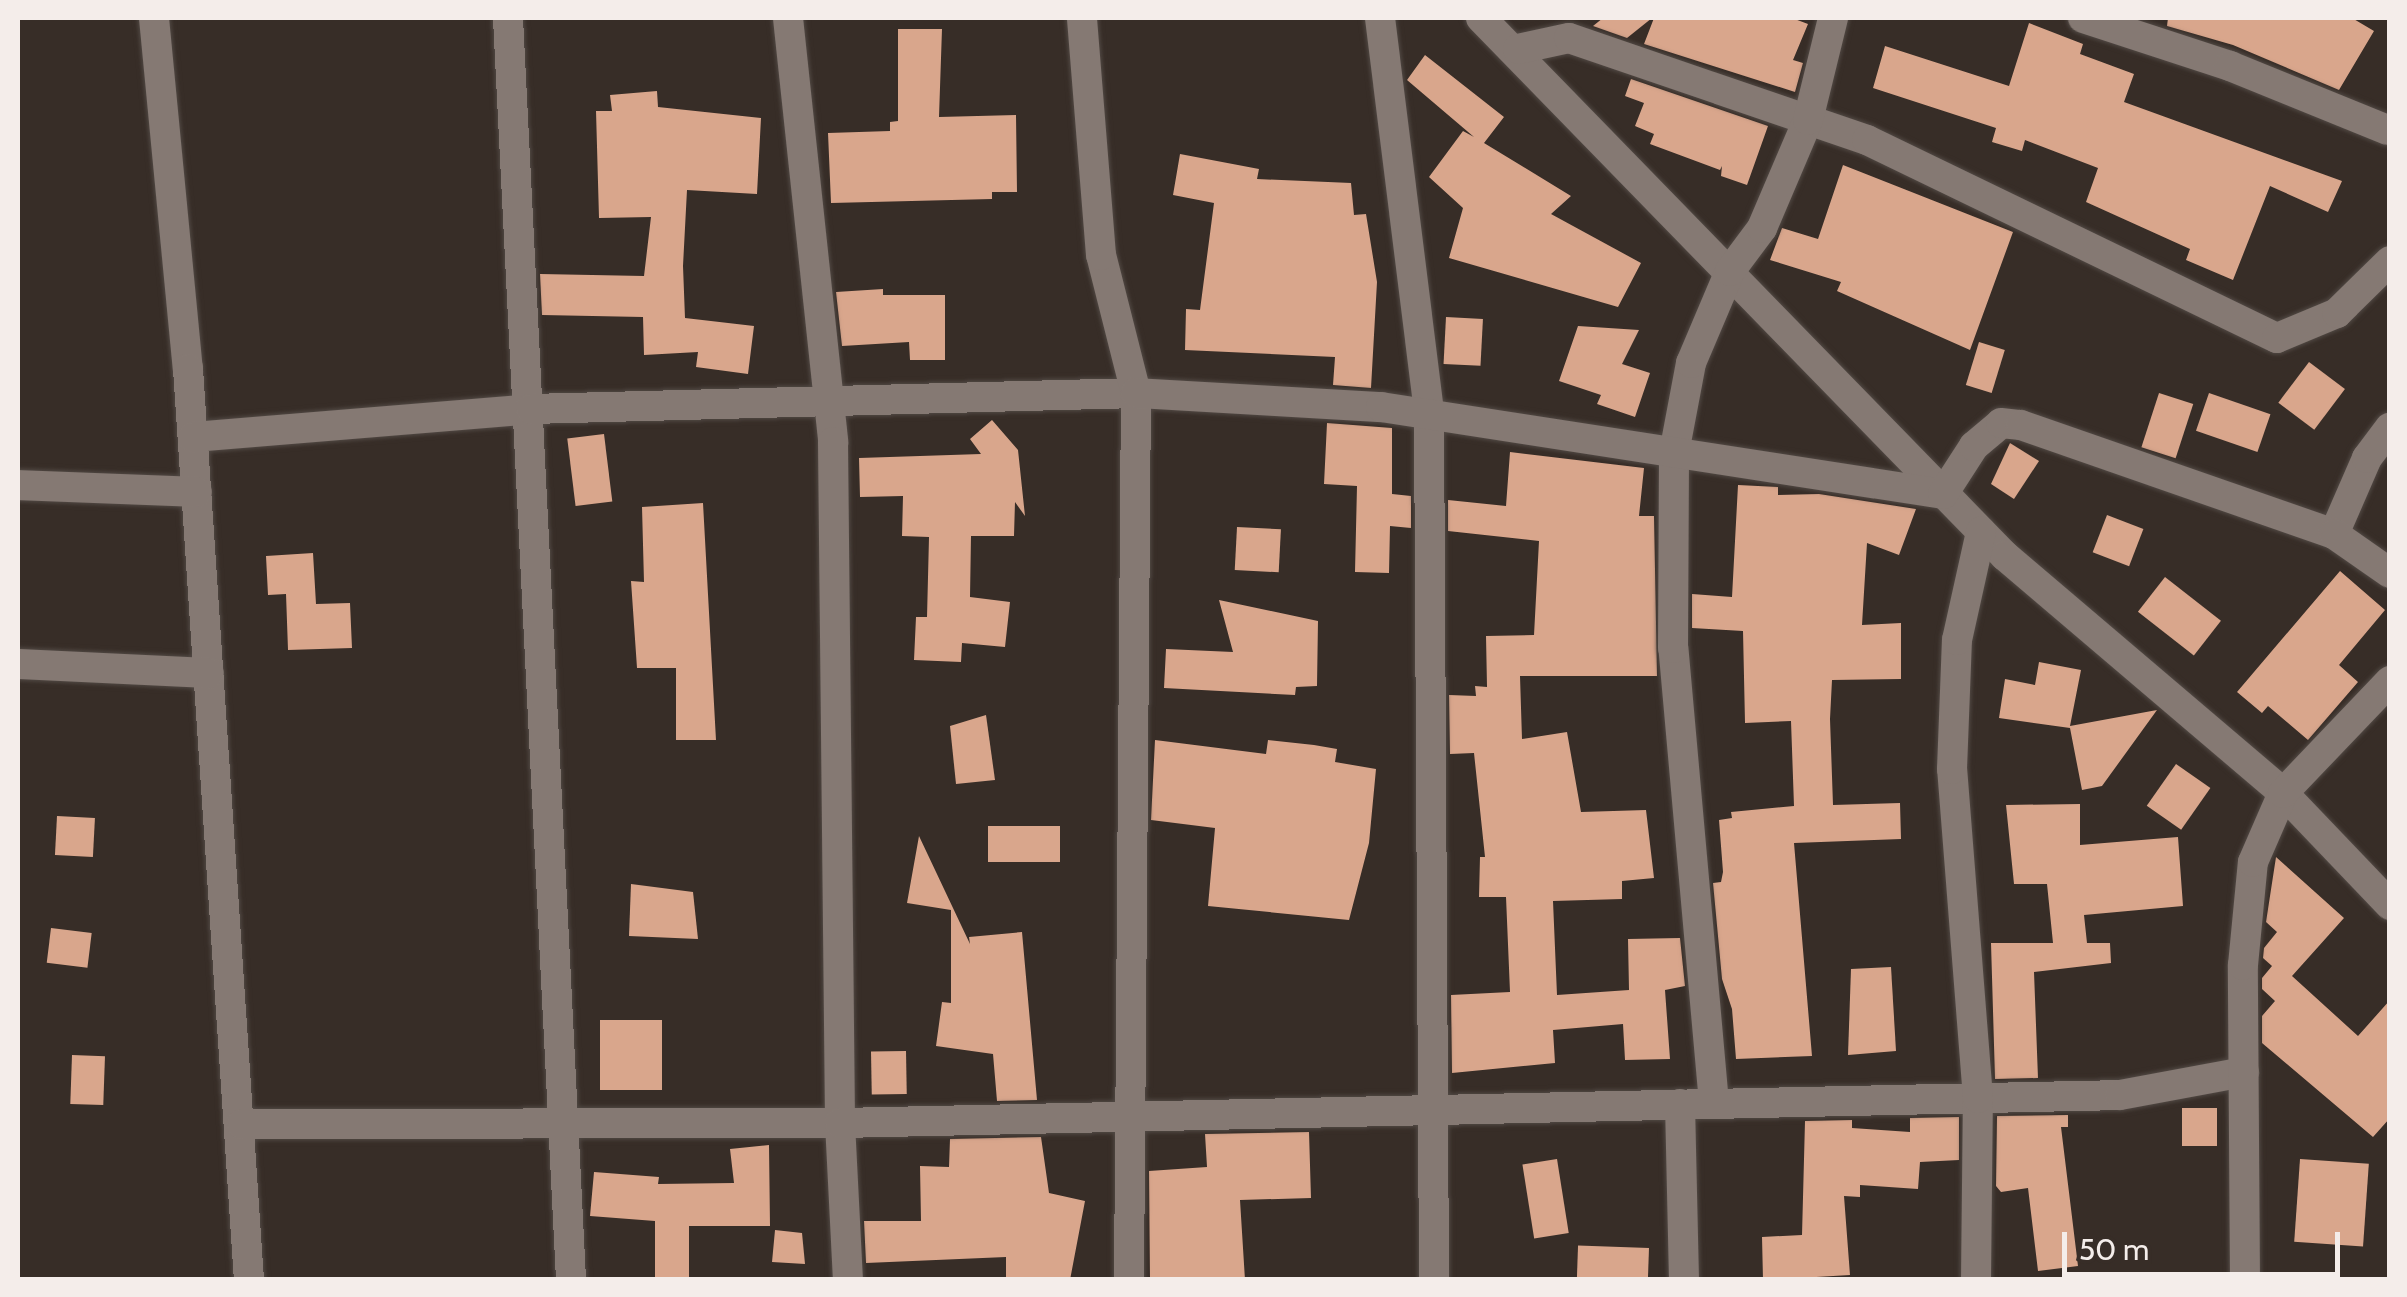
<!DOCTYPE html>
<html>
<head>
<meta charset="utf-8">
<style>
	body { margin:0 }
	#map { position:relative; width:2407px; height:1297px; overflow:hidden; background:#372d27; font-family:Cabin,sans-serif }
	div>[style] { position:absolute }
	.building>* { inset:0; background:#d9a68c; transform-origin:0 0 }
	.roads { filter:drop-shadow(0 0 2px #514944) drop-shadow(0 0 2px #514944) }
	.street>* { height:30px; margin:-15px; padding:0 15px; transform-origin:15px; border-radius:15px; background:#857973 }
	span { translate:-50% -50%; white-space:nowrap; text-align:center; line-height:1.15; -webkit-text-stroke:10px #372d27; paint-order:stroke }
	.frame { position:absolute; inset:0; border:20px solid #f4edea; pointer-events:none }
	.scale { position:absolute; left:2062px; top:1232px; width:278px; height:45px; box-sizing:border-box; border:5px solid #f4edea; border-top:0; padding-left:12px; font-size:30px; line-height:35px; white-space:nowrap; color:#f4edea; -webkit-text-stroke:8px #372d27; paint-order:stroke }
</style>
</head>
<body>
<div id="map">
	<div class="building">
		<i style="clip-path:polygon(1603px 18px,1652px 18px,1627px 38px,1593px 26px)"></i>
		<i style="clip-path:polygon(1654px 18px,1792px 18px,1808px 24px,1793px 60px,1803px 63px,1795px 92px,1644px 44px)"></i>
		<i style="clip-path:polygon(2168px 18px,2352px 18px,2374px 31px,2339px 90px,2233px 45px,2167px 26px)"></i>
		<i style="clip-path:polygon(2029px 23px,2083px 44px,2080px 54px,2134px 74px,2124px 102px,2342px 181px,2328px 212px,2270px 186px,2233px 280px,2186px 260px,2190px 249px,2086px 202px,2098px 168px,2025px 140px,2022px 151px,1992px 142px,1996px 128px,1873px 88px,1885px 46px,2009px 86px)"></i>
		<i style="clip-path:polygon(898px 29px,942px 29px,939px 117px,1016px 115px,1017px 192px,992px 192px,992px 199px,831px 203px,828px 133px,890px 131px,890px 122px,898px 121px)"></i>
		<i style="clip-path:polygon(1425px 55px,1504px 117px,1484px 143px,1571px 196px,1551px 214px,1641px 263px,1618px 307px,1449px 258px,1463px 208px,1429px 177px,1463px 131px,1474px 137px,1407px 80px)"></i>
		<i style="clip-path:polygon(1631px 79px,1768px 126px,1747px 185px,1721px 176px,1722px 166px,1720px 170px,1650px 144px,1654px 134px,1635px 126px,1644px 103px,1625px 96px)"></i>
		<i style="clip-path:polygon(657px 91px,658px 107px,761px 118px,757px 194px,687px 190px,683px 266px,685px 318px,754px 326px,748px 374px,696px 367px,698px 352px,644px 355px,643px 317px,542px 315px,540px 274px,644px 276px,651px 217px,599px 218px,596px 111px,612px 111px,610px 95px)"></i>
		<i style="clip-path:polygon(1180px 154px,1259px 169px,1257px 179px,1351px 183px,1354px 215px,1366px 214px,1377px 282px,1371px 388px,1333px 385px,1335px 357px,1185px 350px,1186px 309px,1200px 310px,1214px 203px,1173px 195px)"></i>
		<i style="clip-path:polygon(1843px 165px,2013px 232px,1970px 350px,1837px 291px,1841px 282px,1770px 260px,1782px 228px,1818px 239px)"></i>
		<i style="clip-path:polygon(883px 289px,883px 295px,945px 295px,945px 360px,910px 360px,909px 342px,842px 346px,836px 292px)"></i>
		<i style="left:1446px;top:317px;width:37px;height:47px;rotate:3deg"></i>
		<i style="clip-path:polygon(1578px 326px,1639px 330px,1622px 364px,1650px 373px,1635px 417px,1597px 404px,1601px 395px,1559px 381px)"></i>
		<i style="left:1979px;top:342px;width:27px;height:45px;rotate:17deg"></i>
		<i style="left:2309px;top:362px;width:45px;height:51px;rotate:37deg"></i>
		<i style="left:2159px;top:393px;width:36px;height:57px;rotate:18deg"></i>
		<i style="left:2209px;top:393px;width:65px;height:40px;rotate:19deg"></i>
		<i style="clip-path:polygon(992px 420px,1018px 450px,1025px 516px,1015px 502px,1014px 536px,971px 536px,970px 597px,1010px 602px,1005px 647px,962px 643px,961px 662px,914px 660px,916px 617px,927px 617px,929px 537px,902px 536px,903px 496px,860px 497px,859px 458px,981px 454px,970px 439px)"></i>
		<i style="clip-path:polygon(1327px 423px,1392px 428px,1392px 494px,1411px 496px,1411px 528px,1390px 526px,1389px 573px,1355px 572px,1357px 486px,1324px 484px)"></i>
		<i style="left:604px;top:434px;width:68px;height:37px;rotate:83deg"></i>
		<i style="clip-path:polygon(2010px 443px,2039px 461px,2014px 499px,1991px 484px)"></i>
		<i style="clip-path:polygon(1510px 452px,1644px 468px,1639px 516px,1654px 516px,1657px 676px,1520px 676px,1522px 739px,1567px 732px,1581px 812px,1646px 810px,1654px 878px,1622px 881px,1622px 899px,1553px 901px,1557px 995px,1629px 990px,1628px 939px,1680px 938px,1685px 986px,1665px 990px,1670px 1059px,1625px 1060px,1623px 1024px,1553px 1030px,1555px 1063px,1452px 1073px,1451px 995px,1510px 992px,1506px 897px,1479px 897px,1480px 857px,1485px 857px,1474px 753px,1450px 754px,1449px 695px,1476px 696px,1475px 686px,1487px 687px,1486px 636px,1534px 635px,1539px 541px,1448px 531px,1448px 500px,1506px 506px)"></i>
		<i style="clip-path:polygon(1738px 485px,1778px 487px,1778px 495px,1819px 494px,1916px 509px,1899px 555px,1867px 543px,1862px 625px,1901px 623px,1901px 679px,1832px 680px,1830px 719px,1833px 805px,1900px 803px,1901px 839px,1794px 843px,1812px 1056px,1736px 1059px,1732px 1009px,1722px 979px,1713px 883px,1721px 882px,1723px 872px,1719px 820px,1732px 818px,1731px 812px,1794px 806px,1791px 721px,1745px 723px,1743px 631px,1692px 628px,1692px 594px,1732px 597px)"></i>
		<i style="clip-path:polygon(703px 503px,716px 740px,676px 740px,676px 668px,637px 668px,631px 581px,644px 582px,642px 507px)"></i>
		<i style="left:2107px;top:515px;width:39px;height:40px;rotate:21deg"></i>
		<i style="left:1237px;top:527px;width:44px;height:43px;rotate:3deg"></i>
		<i style="clip-path:polygon(313px 553px,316px 604px,350px 603px,352px 648px,288px 650px,286px 594px,268px 595px,266px 556px)"></i>
		<i style="clip-path:polygon(2340px 571px,2385px 610px,2339px 665px,2358px 682px,2308px 740px,2268px 706px,2262px 713px,2237px 692px)"></i>
		<i style="left:2165px;top:577px;width:71px;height:44px;rotate:38deg"></i>
		<i style="clip-path:polygon(1219px 600px,1318px 621px,1317px 686px,1296px 687px,1295px 695px,1164px 688px,1166px 649px,1233px 652px)"></i>
		<i style="clip-path:polygon(2039px 662px,2081px 670px,2070px 726px,2157px 710px,2102px 786px,2082px 790px,2070px 728px,1999px 718px,2005px 679px,2035px 685px)"></i>
		<i style="clip-path:polygon(986px 715px,995px 780px,956px 784px,950px 726px)"></i>
		<i style="clip-path:polygon(1155px 740px,1266px 754px,1268px 740px,1314px 745px,1337px 749px,1335px 762px,1376px 769px,1369px 843px,1349px 920px,1208px 906px,1215px 828px,1151px 820px)"></i>
		<i style="left:2176px;top:764px;width:42px;height:51px;rotate:35deg"></i>
		<i style="clip-path:polygon(2080px 804px,2080px 845px,2178px 837px,2183px 906px,2084px 915px,2087px 943px,2110px 943px,2111px 963px,2034px 972px,2038px 1078px,1995px 1079px,1991px 943px,2053px 943px,2047px 884px,2014px 884px,2006px 805px)"></i>
		<i style="left:57px;top:816px;width:38px;height:39px;rotate:3deg"></i>
		<i style="left:1060px;top:826px;width:36px;height:72px;rotate:90deg"></i>
		<i style="clip-path:polygon(919px 836px,970px 944px,969px 937px,1022px 932px,1037px 1100px,997px 1101px,993px 1054px,936px 1046px,942px 1002px,951px 1003px,951px 910px,907px 903px)"></i>
		<i style="clip-path:polygon(2276px 857px,2344px 918px,2292px 976px,2358px 1036px,2390px 1000px,2390px 1118px,2373px 1137px,2262px 1043px,2262px 1016px,2275px 1001px,2262px 989px,2262px 978px,2272px 966px,2263px 958px,2264px 948px,2277px 932px,2266px 922px)"></i>
		<i style="clip-path:polygon(631px 884px,693px 892px,698px 939px,629px 936px)"></i>
		<i style="left:51px;top:928px;width:41px;height:35px;rotate:7deg"></i>
		<i style="clip-path:polygon(1891px 967px,1896px 1051px,1848px 1055px,1851px 969px)"></i>
		<i style="left:600px;top:1020px;width:62px;height:70px"></i>
		<i style="left:906px;top:1051px;width:43px;height:35px;rotate:89deg"></i>
		<i style="left:72px;top:1055px;width:33px;height:49px;rotate:2deg"></i>
		<i style="left:2217px;top:1108px;width:38px;height:35px;rotate:90deg"></i>
		<i style="clip-path:polygon(2068px 1115px,2068px 1127px,2061px 1127px,2078px 1266px,2038px 1271px,2028px 1188px,2001px 1192px,1996px 1186px,1997px 1116px)"></i>
		<i style="clip-path:polygon(1959px 1117px,1959px 1160px,1920px 1162px,1918px 1189px,1860px 1185px,1860px 1197px,1844px 1196px,1850px 1275px,1763px 1280px,1762px 1237px,1802px 1235px,1805px 1121px,1852px 1120px,1852px 1128px,1910px 1132px,1910px 1118px)"></i>
		<i style="clip-path:polygon(1309px 1132px,1311px 1198px,1240px 1200px,1245px 1280px,1150px 1280px,1149px 1171px,1207px 1167px,1205px 1134px)"></i>
		<i style="clip-path:polygon(1041px 1137px,1049px 1193px,1085px 1201px,1070px 1280px,1006px 1280px,1006px 1257px,866px 1263px,864px 1221px,921px 1221px,920px 1166px,949px 1167px,950px 1139px)"></i>
		<i style="clip-path:polygon(769px 1145px,770px 1226px,689px 1226px,689px 1280px,655px 1280px,655px 1221px,590px 1216px,594px 1172px,659px 1177px,658px 1184px,734px 1183px,730px 1149px)"></i>
		<i style="left:1557px;top:1159px;width:75px;height:35px;rotate:81deg"></i>
		<i style="left:2300px;top:1159px;width:69px;height:83px;rotate:4deg"></i>
		<i style="clip-path:polygon(775px 1230px,802px 1233px,805px 1264px,772px 1262px)"></i>
		<i style="left:1649px;top:1248px;width:32px;height:71px;rotate:92deg"></i>
	</div>
	<div class="roads">
		<div class="street">
			<i style="left:154px;top:18px;width:353px;rotate:84.5deg"></i>
			<i style="left:188px;top:369px;width:913px;rotate:86.17deg"></i>
			<i style="left:508px;top:18px;width:1264px;rotate:87.14deg"></i>
			<i style="left:788px;top:18px;width:426px;rotate:83.9deg"></i>
			<i style="left:833px;top:442px;width:681px;rotate:89.41deg"></i>
			<i style="left:840px;top:1123px;width:157px;rotate:87.1deg"></i>
			<i style="left:1380px;top:18px;width:399px;rotate:82.9deg"></i>
			<i style="left:1429px;top:414px;width:866px;rotate:89.67deg"></i>
			<i style="left:1481px;top:18px;width:751px;rotate:45.76deg"></i>
			<i style="left:2005px;top:556px;width:365px;rotate:40.4deg"></i>
			<i style="left:2283px;top:793px;width:155px;rotate:46.3deg"></i>
			<i style="left:2083px;top:18px;width:155px;rotate:18.1deg"></i>
			<i style="left:2230px;top:66px;width:170px;rotate:22.1deg"></i>
			<i style="left:1518px;top:49px;width:52px;rotate:-12.2deg"></i>
			<i style="left:1569px;top:38px;width:315px;rotate:18.9deg"></i>
			<i style="left:1867px;top:140px;width:455px;rotate:25.8deg"></i>
			<i style="left:2277px;top:338px;width:65px;rotate:-22.6deg"></i>
			<i style="left:2337px;top:313px;width:74px;rotate:-44.5deg"></i>
			<i style="left:193px;top:437px;width:339px;rotate:-4.7deg"></i>
			<i style="left:531px;top:409px;width:605px;rotate:-1.51deg"></i>
			<i style="left:1136px;top:393px;width:142px;rotate:-104.2deg"></i>
			<i style="left:1101px;top:255px;width:238px;rotate:-94.6deg"></i>
			<i style="left:18px;top:485px;width:179px;rotate:2.2deg"></i>
			<i style="left:2334px;top:534px;width:83px;rotate:-66.5deg"></i>
			<i style="left:2367px;top:458px;width:38px;rotate:-53deg"></i>
			<i style="left:18px;top:664px;width:191px;rotate:2.7deg"></i>
			<i style="left:1714px;top:1103px;width:457px;rotate:-95.1deg"></i>
			<i style="left:1673px;top:648px;width:195px;rotate:-89.7deg"></i>
			<i style="left:1674px;top:453px;width:92px;rotate:-79.3deg"></i>
			<i style="left:1691px;top:363px;width:100px;rotate:-67deg"></i>
			<i style="left:1730px;top:271px;width:54px;rotate:-53.3deg"></i>
			<i style="left:1762px;top:228px;width:117px;rotate:-66.9deg"></i>
			<i style="left:1808px;top:120px;width:105px;rotate:-76.2deg"></i>
			<i style="left:1680px;top:1104px;width:176px;rotate:88.7deg"></i>
			<i style="left:242px;top:1124px;width:598px;rotate:-0.1deg"></i>
			<i style="left:840px;top:1123px;width:1280px;rotate:-1.25deg"></i>
			<i style="left:2120px;top:1095px;width:126px;rotate:-10.5deg"></i>
			<i style="left:1129px;top:1280px;width:887px;rotate:-89.55deg"></i>
			<i style="left:1136px;top:393px;width:245px;rotate:3.3deg"></i>
			<i style="left:1381px;top:407px;width:569px;rotate:8.8deg"></i>
			<i style="left:1943px;top:494px;width:57px;rotate:-57.1deg"></i>
			<i style="left:1974px;top:446px;width:35px;rotate:-40deg"></i>
			<i style="left:2001px;top:423px;width:20px;rotate:6deg"></i>
			<i style="left:2021px;top:425px;width:331px;rotate:19.2deg"></i>
			<i style="left:2334px;top:534px;width:68px;rotate:34.9deg"></i>
			<i style="left:1976px;top:1280px;width:182px;rotate:-89.4deg"></i>
			<i style="left:1978px;top:1098px;width:330px;rotate:-94.5deg"></i>
			<i style="left:1952px;top:769px;width:129px;rotate:-87.8deg"></i>
			<i style="left:1957px;top:640px;width:111px;rotate:-77.5deg"></i>
			<i style="left:2245px;top:1280px;width:315px;rotate:-90.4deg"></i>
			<i style="left:2243px;top:965px;width:103px;rotate:-84.5deg"></i>
			<i style="left:2253px;top:862px;width:75px;rotate:-66.5deg"></i>
			<i style="left:2283px;top:793px;width:155px;rotate:-46.3deg"></i>
		</div>
	</div>
	<div class="frame"></div>
	<div class="scale">50 m</div>
</div>
</body>
</html>
